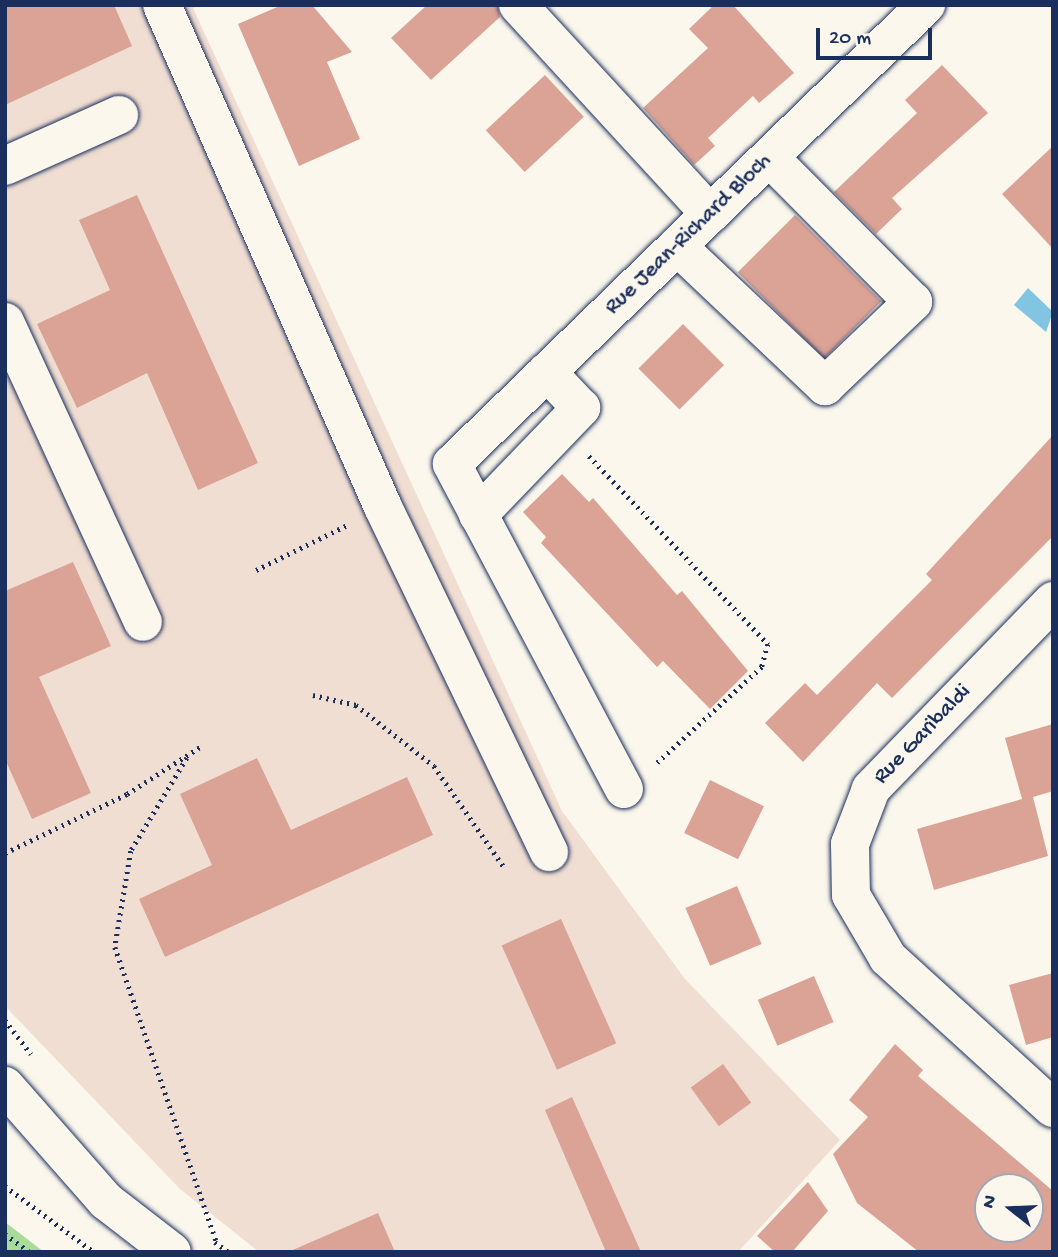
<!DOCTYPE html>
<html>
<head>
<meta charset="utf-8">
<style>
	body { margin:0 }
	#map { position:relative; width:1058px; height:1257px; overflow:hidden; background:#fbf7ec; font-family:"Gochi Hand",sans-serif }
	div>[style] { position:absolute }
	.built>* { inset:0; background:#f1ded2 }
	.green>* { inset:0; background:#aadb9b }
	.water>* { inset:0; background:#82c5e3 }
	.building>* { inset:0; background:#dba396; transform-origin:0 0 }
	.path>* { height:4.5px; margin-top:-2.25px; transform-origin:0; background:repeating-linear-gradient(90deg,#1b2f5e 0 2px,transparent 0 7px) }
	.roads { filter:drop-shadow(0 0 2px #1b2f5e) drop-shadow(0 0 2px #1b2f5e) }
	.minor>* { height:38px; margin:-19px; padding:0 19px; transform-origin:19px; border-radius:19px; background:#fbf7ec }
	span { translate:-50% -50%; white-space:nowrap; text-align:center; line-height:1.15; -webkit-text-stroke:5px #fbf7ec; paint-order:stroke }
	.street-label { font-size:23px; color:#1b2f5e }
	.frame { position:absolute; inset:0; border:7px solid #1b2f5e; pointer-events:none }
	.north { position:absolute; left:974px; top:1173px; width:70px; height:70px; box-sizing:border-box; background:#fbf7ec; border:2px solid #a1a7b3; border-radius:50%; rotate:288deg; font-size:19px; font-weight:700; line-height:28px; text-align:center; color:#1b2f5e }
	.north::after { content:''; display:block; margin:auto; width:24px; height:32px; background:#1b2f5e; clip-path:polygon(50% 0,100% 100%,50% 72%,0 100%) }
	.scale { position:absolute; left:816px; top:28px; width:116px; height:32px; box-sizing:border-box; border:4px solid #1b2f5e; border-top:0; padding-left:9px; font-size:21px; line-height:24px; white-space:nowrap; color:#1b2f5e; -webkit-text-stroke:5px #fbf7ec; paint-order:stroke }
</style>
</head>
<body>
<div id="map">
	<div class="built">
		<i style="clip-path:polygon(5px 5px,200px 5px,193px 8px,562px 811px,685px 979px,840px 1140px,738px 1252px,259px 1252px,180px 1189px,5px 1006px)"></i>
	</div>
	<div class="green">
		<i style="clip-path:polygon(5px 1222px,44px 1252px,5px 1252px)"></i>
	</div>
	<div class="water">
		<i style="clip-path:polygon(1028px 288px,1053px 312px,1046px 332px,1014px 305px)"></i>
	</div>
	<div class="building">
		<i style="clip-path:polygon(5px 5px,114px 5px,132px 46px,5px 105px)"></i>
		<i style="clip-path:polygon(282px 5px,312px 5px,352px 52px,327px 62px,360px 139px,299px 166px,238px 24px)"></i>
		<i style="clip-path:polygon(427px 5px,497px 5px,500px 17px,431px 80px,391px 38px)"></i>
		<i style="clip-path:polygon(714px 5px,733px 5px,794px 73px,759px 103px,753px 96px,708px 138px,715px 146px,694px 165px,643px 108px,708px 48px,689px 29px)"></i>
		<i style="clip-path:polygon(942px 65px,988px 113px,892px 198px,902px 209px,876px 234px,834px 192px,917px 113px,905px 100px)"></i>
		<i style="left:545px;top:75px;width:57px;height:81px;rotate:47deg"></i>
		<i style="clip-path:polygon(1053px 146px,1053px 249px,1002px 194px)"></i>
		<i style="clip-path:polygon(137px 195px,258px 463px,198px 490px,147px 373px,77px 408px,37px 324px,110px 290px,79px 220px)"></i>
		<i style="left:795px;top:215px;width:122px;height:81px;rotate:45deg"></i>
		<i style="left:683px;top:324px;width:58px;height:63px;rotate:45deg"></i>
		<i style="clip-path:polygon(1053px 435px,1053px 536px,892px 698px,877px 683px,803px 762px,765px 723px,805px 683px,817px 695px,932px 580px,926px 574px)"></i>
		<i style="clip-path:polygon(562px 474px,589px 502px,593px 498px,677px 595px,682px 591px,748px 671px,710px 709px,663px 661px,657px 667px,541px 543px,546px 537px,523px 512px)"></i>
		<i style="clip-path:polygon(73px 562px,111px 646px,39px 677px,91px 793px,32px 819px,5px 759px,5px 591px)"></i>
		<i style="clip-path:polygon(1053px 724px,1053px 791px,1033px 797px,1048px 856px,934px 890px,917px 829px,1022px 799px,1005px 738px)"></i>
		<i style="clip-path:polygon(257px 758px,291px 830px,407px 777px,433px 835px,165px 957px,139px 899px,212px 865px,180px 794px)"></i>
		<i style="left:710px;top:780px;width:60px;height:59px;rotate:26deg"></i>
		<i style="left:737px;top:886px;width:63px;height:56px;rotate:67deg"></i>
		<i style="left:561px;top:919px;width:136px;height:65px;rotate:66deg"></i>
		<i style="clip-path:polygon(1053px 973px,1053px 1037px,1026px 1045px,1009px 985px)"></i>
		<i style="left:814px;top:976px;width:50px;height:61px;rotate:67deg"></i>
		<i style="clip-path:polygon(evenodd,895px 1044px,923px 1070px,918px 1076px,1053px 1191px,1053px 1252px,919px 1252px,857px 1203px,833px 1154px,868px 1117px,849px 1100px,895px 1044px,988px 1187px,1030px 1187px,1030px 1229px,988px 1229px,988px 1187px)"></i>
		<i style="left:723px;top:1064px;width:48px;height:40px;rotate:54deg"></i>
		<i style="clip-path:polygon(572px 1097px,641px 1252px,606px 1252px,545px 1110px)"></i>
		<i style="clip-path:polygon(808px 1182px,828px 1211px,792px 1252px,775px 1252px,757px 1236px)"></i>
		<i style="clip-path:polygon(378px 1213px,395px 1252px,288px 1252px)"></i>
	</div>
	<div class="path">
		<i style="left:589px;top:456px;width:260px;rotate:46.4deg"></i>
		<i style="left:768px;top:644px;width:24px;rotate:105deg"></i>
		<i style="left:762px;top:667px;width:145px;rotate:137.5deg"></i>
		<i style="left:256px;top:570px;width:104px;rotate:-26.3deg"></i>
		<i style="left:313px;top:695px;width:44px;rotate:13.1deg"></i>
		<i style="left:356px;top:705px;width:99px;rotate:38deg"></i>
		<i style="left:434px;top:766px;width:123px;rotate:55.3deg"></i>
		<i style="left:187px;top:758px;width:109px;rotate:121.1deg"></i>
		<i style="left:131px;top:851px;width:97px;rotate:99.5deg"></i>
		<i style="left:115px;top:947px;width:313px;rotate:71deg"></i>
		<i style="left:5px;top:853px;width:136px;rotate:-25.8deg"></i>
		<i style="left:127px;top:794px;width:87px;rotate:-32.8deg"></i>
		<i style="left:5px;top:1020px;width:43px;rotate:52.6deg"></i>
		<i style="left:5px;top:1186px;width:111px;rotate:36.6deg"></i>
		<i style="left:5px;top:1234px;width:31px;rotate:36deg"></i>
		<i style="left:215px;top:1242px;width:17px;rotate:36deg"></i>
	</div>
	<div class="roads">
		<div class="minor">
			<i style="left:162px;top:5px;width:548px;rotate:66.24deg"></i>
			<i style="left:383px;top:507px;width:383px;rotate:64.3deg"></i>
			<i style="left:518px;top:5px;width:284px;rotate:47.4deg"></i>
			<i style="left:5px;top:166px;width:125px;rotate:-24.1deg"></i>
			<i style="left:677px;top:246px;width:204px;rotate:43.4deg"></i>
			<i style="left:825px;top:386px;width:122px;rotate:-43.7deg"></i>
			<i style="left:913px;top:302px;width:204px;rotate:-134.8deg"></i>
			<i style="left:5px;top:322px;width:330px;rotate:65.3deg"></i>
			<i style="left:478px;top:515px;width:149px;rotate:-46.1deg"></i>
			<i style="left:581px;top:408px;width:50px;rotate:-133.4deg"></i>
			<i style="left:1053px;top:601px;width:262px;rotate:134.1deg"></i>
			<i style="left:871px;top:789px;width:59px;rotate:110.9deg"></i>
			<i style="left:850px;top:844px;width:51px;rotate:88.9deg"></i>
			<i style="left:851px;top:895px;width:73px;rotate:59.6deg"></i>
			<i style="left:888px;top:958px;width:223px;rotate:42.3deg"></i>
			<i style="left:624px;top:789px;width:368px;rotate:-117.9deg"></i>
			<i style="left:452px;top:464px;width:660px;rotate:-44.08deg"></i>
			<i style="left:5px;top:1086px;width:153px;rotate:48.7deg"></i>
			<i style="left:106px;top:1201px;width:83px;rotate:37.7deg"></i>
		</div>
	</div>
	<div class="street-label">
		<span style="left:689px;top:235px;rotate:-44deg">Rue Jean-Richard Bloch</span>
		<span style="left:923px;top:735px;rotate:-46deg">Rue Garibaldi</span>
	</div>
	<div class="frame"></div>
	<div class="north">N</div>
	<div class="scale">20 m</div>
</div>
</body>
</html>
